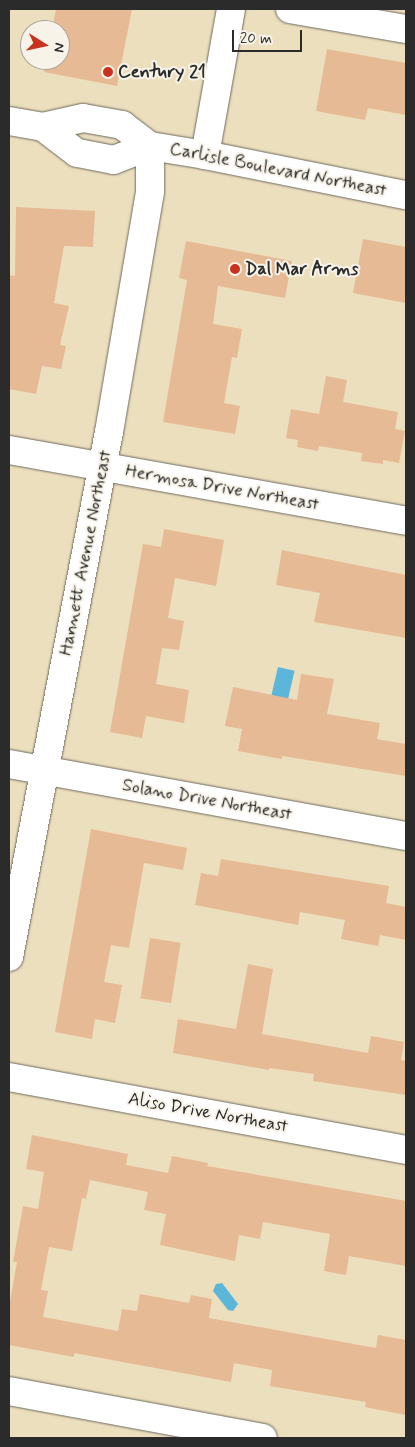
<!DOCTYPE html>
<html>
<head>
<meta charset="utf-8">
<style>
	body { margin:0 }
	#map { position:relative; width:415px; height:1447px; overflow:hidden; background:#ecdfbe; font-family:Mynerve,sans-serif }
	div>[style] { position:absolute }
	.water>* { inset:0; background:#5bb6d9; transform-origin:0 0 }
	.building>* { inset:0; background:#e6ba95; transform-origin:0 0 }
	.roads { filter:drop-shadow(0 0 1px #6f6a5e) drop-shadow(0 0 1px #6f6a5e) }
	.minor>* { height:28px; margin:-14px; padding:0 14px; transform-origin:14px; border-radius:14px; background:#fff }
	.major>* { height:28px; margin:-14px; padding:0 14px; transform-origin:14px; border-radius:14px; background:#fff }
	.dots>* { width:14px; height:14px; translate:-50% -50%; box-sizing:border-box; border:2px solid #f7f3e8; border-radius:50% }
	span { translate:-50% -50%; white-space:nowrap; text-align:center; line-height:1.15; -webkit-text-stroke:4px #f7f3e8; paint-order:stroke }
	.poi-label { font-size:18px; color:#2b2b2b; font-weight:700 }
	.left { translate:0 -50%; text-align:left }
	.street-label { font-size:18px; color:#2b2b2b }
	.frame { position:absolute; inset:0; border:10px solid #2b2b2b; pointer-events:none }
	.north { position:absolute; left:20px; top:20px; width:50px; height:50px; box-sizing:border-box; background:#f7f3e8; border:1px solid #a5a39c; border-radius:50%; rotate:100deg; font-size:14px; font-weight:700; line-height:20px; text-align:center; color:#2b2b2b }
	.north::after { content:''; display:block; margin:auto; width:18px; height:22px; background:#c8321e; clip-path:polygon(50% 0,100% 100%,50% 72%,0 100%) }
	.scale { position:absolute; left:232px; top:30px; width:70px; height:22px; box-sizing:border-box; border:2px solid #2b2b2b; border-top:0; padding-left:6px; font-size:15px; line-height:18px; white-space:nowrap; color:#2b2b2b; -webkit-text-stroke:4px #f7f3e8; paint-order:stroke }
</style>
</head>
<body>
<div id="map">
	<div class="water">
		<i style="left:278px;top:667px;width:17px;height:36px;rotate:13deg"></i>
		<i style="clip-path:polygon(222px 1283px,238px 1304px,233px 1311px,228px 1310px,213px 1291px,216px 1284px)"></i>
	</div>
	<div class="building">
		<i style="clip-path:polygon(56px 9px,132px 9px,117px 86px,44px 72px,47px 60px,60px 60px,60px 30px,52px 30px)"></i>
		<i style="clip-path:polygon(327px 49px,406px 63px,406px 115px,368px 108px,365px 120px,316px 111px)"></i>
		<i style="clip-path:polygon(16px 207px,95px 211px,93px 247px,64px 246px,54px 303px,69px 306px,60px 345px,66px 346px,61px 369px,42px 366px,36px 394px,9px 389px,9px 275px,15px 276px)"></i>
		<i style="clip-path:polygon(363px 239px,406px 247px,406px 303px,353px 293px)"></i>
		<i style="clip-path:polygon(186px 241px,292px 261px,285px 298px,218px 286px,213px 324px,242px 329px,237px 358px,232px 357px,224px 403px,240px 406px,235px 434px,163px 422px,187px 280px,179px 278px)"></i>
		<i style="clip-path:polygon(326px 376px,347px 380px,343px 402px,398px 412px,395px 429px,405px 431px,399px 463px,383px 460px,383px 464px,361px 461px,362px 453px,319px 446px,318px 451px,297px 447px,298px 440px,286px 438px,291px 409px,319px 414px)"></i>
		<i style="clip-path:polygon(164px 529px,224px 540px,216px 586px,175px 578px,168px 618px,184px 621px,179px 650px,162px 648px,156px 684px,189px 690px,184px 723px,146px 716px,142px 738px,110px 732px,143px 544px,161px 547px)"></i>
		<i style="clip-path:polygon(282px 550px,406px 575px,406px 638px,314px 622px,320px 593px,276px 585px)"></i>
		<i style="clip-path:polygon(301px 674px,334px 679px,327px 714px,380px 723px,377px 739px,406px 744px,406px 776px,282px 756px,282px 759px,238px 751px,242px 729px,225px 726px,233px 687px,297px 700px)"></i>
		<i style="clip-path:polygon(91px 829px,187px 848px,183px 870px,144px 863px,129px 948px,111px 945px,104px 982px,122px 985px,115px 1023px,95px 1019px,92px 1039px,55px 1032px)"></i>
		<i style="clip-path:polygon(221px 859px,389px 886px,386px 903px,406px 907px,406px 940px,380px 935px,378px 946px,341px 939px,345px 920px,300px 912px,298px 925px,195px 905px,201px 873px,218px 876px)"></i>
		<i style="left:150px;top:938px;width:31px;height:61px;rotate:9deg"></i>
		<i style="clip-path:polygon(248px 964px,273px 969px,262px 1034px,368px 1053px,371px 1036px,404px 1042px,401px 1060px,406px 1061px,406px 1095px,313px 1081px,314px 1074px,269px 1068px,269px 1070px,173px 1053px,178px 1019px,236px 1029px)"></i>
		<i style="clip-path:polygon(32px 1135px,128px 1154px,126px 1165px,168px 1173px,172px 1156px,208px 1163px,207px 1166px,406px 1201px,406px 1266px,349px 1256px,346px 1275px,324px 1271px,330px 1234px,263px 1222px,260px 1239px,239px 1235px,235px 1261px,160px 1245px,166px 1214px,144px 1210px,148px 1192px,90px 1180px,86px 1199px,82px 1198px,72px 1251px,49px 1247px,41px 1290px,48px 1291px,43px 1317px,118px 1331px,122px 1309px,137px 1311px,140px 1294px,189px 1303px,191px 1295px,212px 1299px,209px 1318px,376px 1348px,378px 1335px,406px 1340px,406px 1415px,365px 1407px,366px 1402px,270px 1386px,272px 1370px,234px 1363px,231px 1382px,74px 1353px,74px 1357px,9px 1345px,9px 1307px,17px 1262px,13px 1262px,23px 1206px,38px 1209px,44px 1172px,26px 1169px)"></i>
	</div>
	<div class="roads">
		<div class="minor">
			<i style="left:290px;top:9px;width:118px;rotate:9.8deg"></i>
			<i style="left:205px;top:155px;width:148px;rotate:-79.9deg"></i>
			<i style="left:9px;top:450px;width:403px;rotate:10.1deg"></i>
			<i style="left:9px;top:764px;width:403px;rotate:10.3deg"></i>
			<i style="left:9px;top:957px;width:534px;rotate:-79.22deg"></i>
			<i style="left:109px;top:432px;width:244px;rotate:-80.3deg"></i>
			<i style="left:150px;top:191px;width:45px;rotate:-90deg"></i>
			<i style="left:9px;top:1077px;width:404px;rotate:10.4deg"></i>
			<i style="left:9px;top:1391px;width:258px;rotate:10.5deg"></i>
		</div>
		<div class="major">
			<i style="left:9px;top:121px;width:35px;rotate:10deg"></i>
			<i style="left:43px;top:127px;width:41px;rotate:-12.7deg"></i>
			<i style="left:83px;top:118px;width:40px;rotate:10deg"></i>
			<i style="left:122px;top:125px;width:35px;rotate:37deg"></i>
			<i style="left:150px;top:146px;width:39px;rotate:159deg"></i>
			<i style="left:114px;top:160px;width:38px;rotate:-169deg"></i>
			<i style="left:77px;top:153px;width:43px;rotate:-142.6deg"></i>
			<i style="left:150px;top:146px;width:56px;rotate:9.3deg"></i>
			<i style="left:205px;top:155px;width:205px;rotate:11.3deg"></i>
		</div>
	</div>
	<div class="dots">
		<i style="left:108px;top:72px;background:#c8321e"></i>
		<i style="left:235px;top:269px;background:#c8321e"></i>
	</div>
	<div class="poi-label">
		<span class="left" style="left:118px;top:72px">Century 21</span>
		<span class="left" style="left:245px;top:269px">Dal Mar Arms</span>
	</div>
	<div class="street-label">
		<span style="left:278px;top:170px;rotate:11deg">Carlisle Boulevard Northeast</span>
		<span style="left:222px;top:488px;rotate:10deg">Hermosa Drive Northeast</span>
		<span style="left:86px;top:553px;rotate:-79deg">Hannett Avenue Northeast</span>
		<span style="left:207px;top:800px;rotate:10deg">Solano Drive Northeast</span>
		<span style="left:208px;top:1113px;rotate:10deg">Aliso Drive Northeast</span>
	</div>
	<div class="frame"></div>
	<div class="north">N</div>
	<div class="scale">20 m</div>
</div>
</body>
</html>
